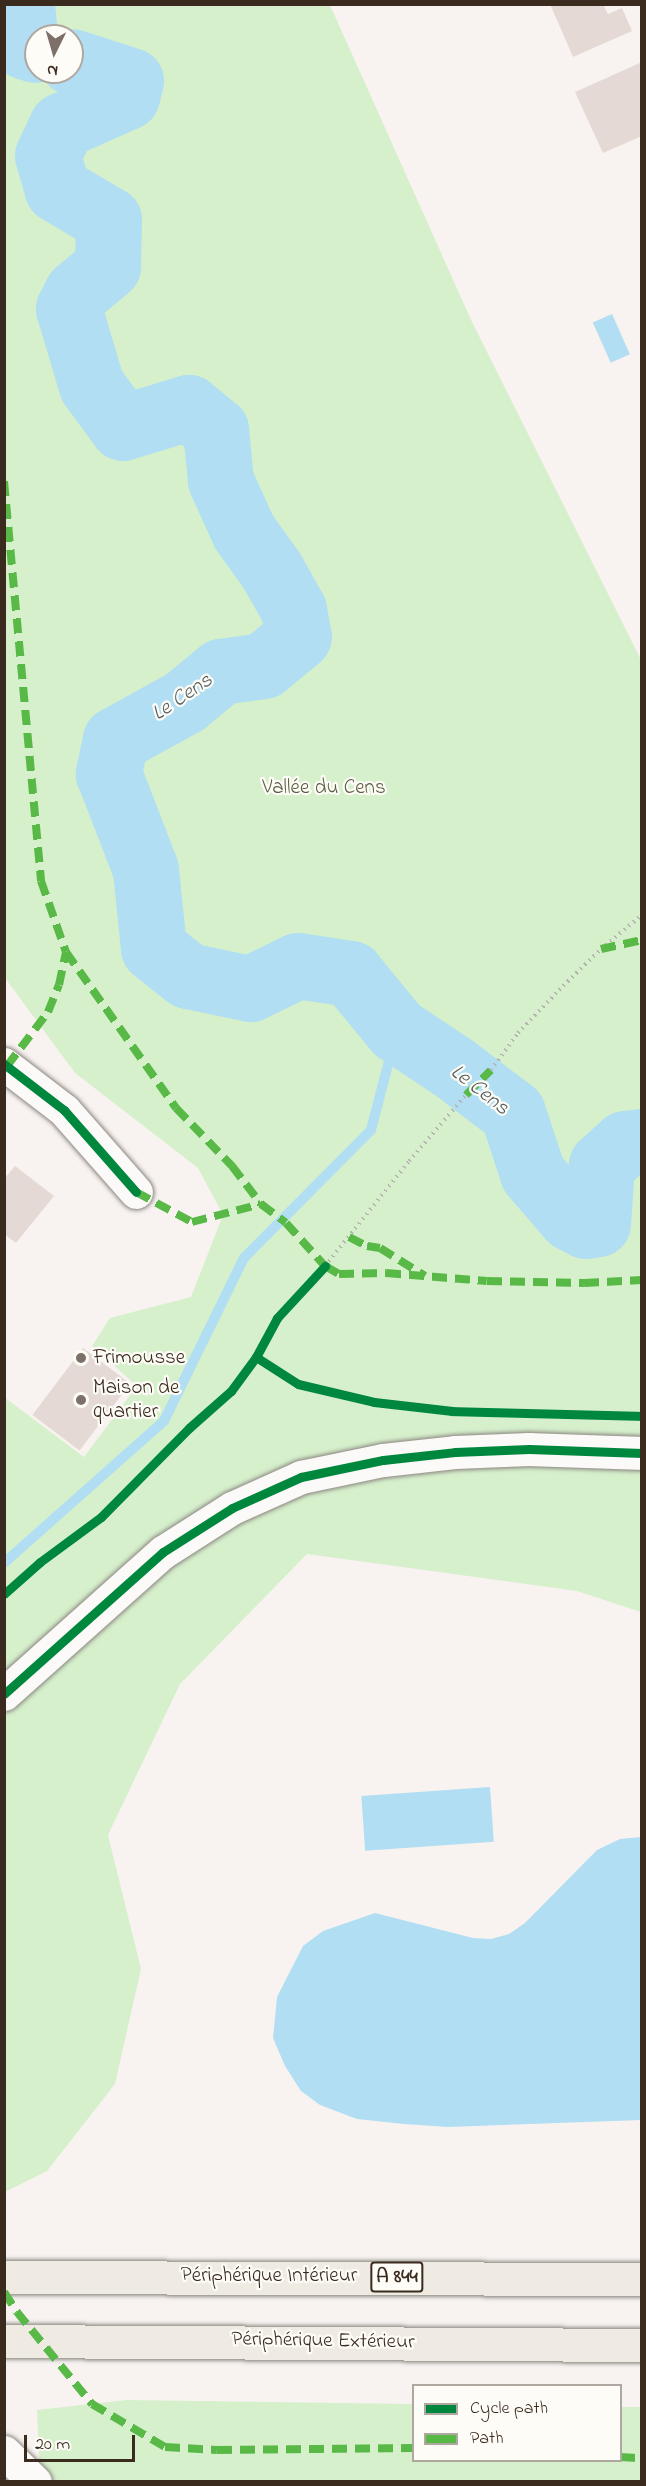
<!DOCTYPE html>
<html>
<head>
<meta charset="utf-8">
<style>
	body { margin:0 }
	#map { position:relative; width:646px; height:2486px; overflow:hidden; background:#f8f3f0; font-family:"Indie Flower",sans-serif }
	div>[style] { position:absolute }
	.green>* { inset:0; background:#d6f0cc }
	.water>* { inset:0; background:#b1def3; transform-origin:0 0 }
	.stream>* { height:10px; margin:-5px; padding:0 5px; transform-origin:5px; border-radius:5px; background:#b1def3 }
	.river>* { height:66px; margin:-33px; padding:0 33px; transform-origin:33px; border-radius:33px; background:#b1def3 }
	.building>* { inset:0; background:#e4d9d5; transform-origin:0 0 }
	.path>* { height:4px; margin-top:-2px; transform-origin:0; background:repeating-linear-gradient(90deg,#b6b3b0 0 1.5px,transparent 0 6px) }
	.roads { filter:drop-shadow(0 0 2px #8b8681) drop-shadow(0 0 2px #8b8681) }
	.minor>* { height:33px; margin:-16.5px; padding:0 16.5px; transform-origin:16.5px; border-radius:16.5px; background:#fbfaf8 }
	.tertiary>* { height:33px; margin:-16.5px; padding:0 16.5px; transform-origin:16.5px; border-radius:16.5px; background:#fbfaf8 }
	.secondary>* { height:33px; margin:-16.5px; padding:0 16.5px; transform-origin:16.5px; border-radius:16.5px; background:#fbfaf8 }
	.motorway>* { height:33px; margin:-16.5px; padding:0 16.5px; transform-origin:16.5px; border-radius:16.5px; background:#f0ebe2 }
	.quiet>* { height:8px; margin-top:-4px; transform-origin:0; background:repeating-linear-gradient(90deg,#58b947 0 15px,transparent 0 23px) }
	.cycleway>* { height:9px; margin:-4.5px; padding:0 4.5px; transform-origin:4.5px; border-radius:4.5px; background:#00873e }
	.dots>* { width:16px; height:16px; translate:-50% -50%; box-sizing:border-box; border:3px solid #fdfcf7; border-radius:50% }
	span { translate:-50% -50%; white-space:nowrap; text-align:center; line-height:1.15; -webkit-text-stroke:4.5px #fdfcf7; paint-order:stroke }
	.shield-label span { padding:2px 4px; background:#fdfcf7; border:2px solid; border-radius:4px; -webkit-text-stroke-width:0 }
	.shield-label { font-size:20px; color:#3b2a1e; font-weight:700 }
	.park-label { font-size:21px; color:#5b5b42 }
	.poi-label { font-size:21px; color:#3b2a1e }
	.left { translate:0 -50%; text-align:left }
	.street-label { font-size:21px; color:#3b2a1e }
	.water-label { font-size:22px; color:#555d5e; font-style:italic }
	.frame { position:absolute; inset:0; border:6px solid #3b2a1e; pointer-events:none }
	.legend { position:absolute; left:412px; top:2384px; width:210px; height:78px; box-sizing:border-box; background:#fdfcf7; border:2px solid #afa8a0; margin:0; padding:8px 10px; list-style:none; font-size:18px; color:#3b2a1e }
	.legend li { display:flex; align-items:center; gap:12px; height:30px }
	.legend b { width:30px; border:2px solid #afa8a0 }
	.north { position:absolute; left:24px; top:24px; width:60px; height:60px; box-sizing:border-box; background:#fdfcf7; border:2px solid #afa8a0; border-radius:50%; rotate:185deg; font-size:16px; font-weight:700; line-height:24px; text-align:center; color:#3b2a1e }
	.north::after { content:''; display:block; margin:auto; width:21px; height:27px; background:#7d7068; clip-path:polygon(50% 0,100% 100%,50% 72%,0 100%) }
	.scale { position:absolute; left:24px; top:2435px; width:111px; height:27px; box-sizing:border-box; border:3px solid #3b2a1e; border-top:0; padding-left:8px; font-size:18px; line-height:21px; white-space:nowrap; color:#3b2a1e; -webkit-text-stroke:4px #fdfcf7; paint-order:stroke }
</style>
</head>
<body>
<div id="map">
	<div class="green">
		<i style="clip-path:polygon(evenodd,5px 5px,330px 5px,472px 322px,641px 660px,641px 1612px,577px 1591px,307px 1554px,180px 1684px,108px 1835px,141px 1969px,115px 2084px,47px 2171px,5px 2192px,4px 1397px,84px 1457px,137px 1386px,92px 1346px,110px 1318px,191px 1297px,223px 1215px,198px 1168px,75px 1073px,5px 978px,5px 5px,36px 36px,72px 36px,72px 72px,36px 72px,36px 36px)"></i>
		<i style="clip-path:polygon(127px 2400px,413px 2404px,414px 2460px,620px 2460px,621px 2407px,641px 2407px,641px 2481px,40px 2481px,37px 2410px)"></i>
	</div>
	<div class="water">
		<i style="left:612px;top:314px;width:44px;height:21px;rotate:66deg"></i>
		<i style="left:490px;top:1787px;width:55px;height:129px;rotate:86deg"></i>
		<i style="clip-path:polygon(641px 1837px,641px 2120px,448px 2127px,404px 2124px,357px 2119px,320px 2105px,301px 2091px,285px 2066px,273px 2038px,277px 1997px,303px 1946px,323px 1931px,375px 1913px,473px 1938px,491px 1939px,509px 1934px,525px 1923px,597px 1850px,620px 1839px)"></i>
	</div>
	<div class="stream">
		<i style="left:4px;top:1563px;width:214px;rotate:-41.6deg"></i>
		<i style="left:164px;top:1421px;width:182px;rotate:-63.9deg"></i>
		<i style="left:244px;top:1258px;width:180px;rotate:-45.2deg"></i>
		<i style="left:371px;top:1130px;width:103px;rotate:-75.4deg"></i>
	</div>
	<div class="river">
		<i style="left:22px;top:4px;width:43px;rotate:84.7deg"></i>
		<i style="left:26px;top:47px;width:10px;rotate:17deg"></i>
		<i style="left:72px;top:62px;width:62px;rotate:17.9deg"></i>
		<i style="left:131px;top:81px;width:16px;rotate:104deg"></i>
		<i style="left:127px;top:97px;width:71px;rotate:156deg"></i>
		<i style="left:62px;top:126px;width:33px;rotate:115deg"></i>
		<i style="left:48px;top:156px;width:35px;rotate:74deg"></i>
		<i style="left:58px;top:190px;width:59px;rotate:30.5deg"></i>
		<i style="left:109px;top:220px;width:47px;rotate:91.2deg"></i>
		<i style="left:108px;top:267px;width:40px;rotate:140deg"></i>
		<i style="left:77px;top:293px;width:18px;rotate:117deg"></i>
		<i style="left:69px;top:309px;width:80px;rotate:73.4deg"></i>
		<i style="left:92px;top:386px;width:52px;rotate:53.6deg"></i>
		<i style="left:123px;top:428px;width:69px;rotate:-16.9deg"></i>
		<i style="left:189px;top:408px;width:35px;rotate:39deg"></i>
		<i style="left:216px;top:430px;width:51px;rotate:84.4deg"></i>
		<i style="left:221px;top:481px;width:56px;rotate:65.7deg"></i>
		<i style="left:244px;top:532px;width:48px;rotate:54.3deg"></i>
		<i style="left:272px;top:571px;width:45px;rotate:60.6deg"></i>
		<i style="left:294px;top:610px;width:27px;rotate:80deg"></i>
		<i style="left:299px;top:637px;width:45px;rotate:140.4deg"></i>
		<i style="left:264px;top:666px;width:43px;rotate:172.1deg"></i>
		<i style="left:221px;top:672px;width:47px;rotate:140.2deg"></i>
		<i style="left:185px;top:702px;width:79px;rotate:151.2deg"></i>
		<i style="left:116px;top:740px;width:35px;rotate:102deg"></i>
		<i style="left:109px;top:774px;width:103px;rotate:68.9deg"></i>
		<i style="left:146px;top:870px;width:79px;rotate:84.2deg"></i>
		<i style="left:154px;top:949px;width:43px;rotate:38.5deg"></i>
		<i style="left:188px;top:976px;width:64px;rotate:11.7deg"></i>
		<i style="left:251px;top:989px;width:52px;rotate:-26.1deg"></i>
		<i style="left:298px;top:966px;width:54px;rotate:8.6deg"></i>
		<i style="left:351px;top:974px;width:72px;rotate:50.6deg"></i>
		<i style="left:397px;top:1030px;width:69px;rotate:33.7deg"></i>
		<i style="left:454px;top:1068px;width:74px;rotate:37.3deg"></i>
		<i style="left:513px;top:1113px;width:64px;rotate:71.8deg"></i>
		<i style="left:533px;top:1174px;width:58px;rotate:49.2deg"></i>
		<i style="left:571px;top:1218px;width:17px;rotate:28deg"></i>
		<i style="left:586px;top:1226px;width:12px;rotate:-9deg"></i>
		<i style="left:598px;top:1224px;width:59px;rotate:-86.1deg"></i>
		<i style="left:602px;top:1165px;width:31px;rotate:-42deg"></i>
		<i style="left:625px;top:1144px;width:17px;rotate:-7deg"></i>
	</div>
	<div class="building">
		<i style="clip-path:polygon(550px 4px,603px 4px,608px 14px,622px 8px,632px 31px,573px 57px)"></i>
		<i style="clip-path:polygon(642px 62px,642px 136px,603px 153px,575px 92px)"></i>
		<i style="clip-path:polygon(15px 1166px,54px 1196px,16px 1243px,4px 1234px,4px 1179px)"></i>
		<i style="left:83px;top:1348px;width:59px;height:84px;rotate:37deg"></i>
	</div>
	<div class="path">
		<i style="left:491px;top:1070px;width:46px;rotate:-53.9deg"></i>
		<i style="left:518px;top:1033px;width:59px;rotate:-46.4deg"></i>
		<i style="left:559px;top:990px;width:59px;rotate:-44.3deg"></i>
		<i style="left:601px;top:949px;width:53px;rotate:-39.7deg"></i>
		<i style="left:325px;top:1266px;width:134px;rotate:-51.3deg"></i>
		<i style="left:409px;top:1161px;width:87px;rotate:-49.2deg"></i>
	</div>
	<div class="roads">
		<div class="minor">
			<i style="left:4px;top:1064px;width:76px;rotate:37.5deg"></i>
			<i style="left:64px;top:1110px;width:109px;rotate:48.7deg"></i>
		</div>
		<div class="tertiary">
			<i style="left:4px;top:1694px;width:213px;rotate:-41.8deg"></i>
			<i style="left:163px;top:1552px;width:82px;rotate:-32.5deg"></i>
			<i style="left:232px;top:1508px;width:76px;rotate:-24.2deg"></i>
			<i style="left:301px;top:1477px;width:84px;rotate:-11.7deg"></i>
			<i style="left:383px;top:1460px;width:72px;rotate:-6.3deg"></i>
			<i style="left:455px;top:1452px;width:74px;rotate:-2.3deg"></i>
			<i style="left:529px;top:1449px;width:113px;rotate:2deg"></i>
		</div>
		<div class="secondary">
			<i style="left:4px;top:2452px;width:43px;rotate:44.1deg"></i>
		</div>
		<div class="motorway">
			<i style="left:4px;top:2277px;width:638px;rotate:0.18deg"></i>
			<i style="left:4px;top:2341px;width:638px;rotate:0.36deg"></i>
		</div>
	</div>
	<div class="quiet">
		<i style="left:4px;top:481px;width:402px;rotate:84.7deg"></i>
		<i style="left:41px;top:881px;width:75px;rotate:70.6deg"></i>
		<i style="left:66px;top:952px;width:191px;rotate:54.8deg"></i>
		<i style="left:176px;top:1108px;width:81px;rotate:46deg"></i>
		<i style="left:232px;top:1166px;width:48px;rotate:52.7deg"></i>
		<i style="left:261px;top:1204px;width:31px;rotate:37deg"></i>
		<i style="left:286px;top:1223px;width:58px;rotate:47.8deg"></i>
		<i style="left:325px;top:1266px;width:16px;rotate:30deg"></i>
		<i style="left:339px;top:1274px;width:47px;rotate:-1.2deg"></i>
		<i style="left:386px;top:1273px;width:101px;rotate:4.5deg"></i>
		<i style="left:487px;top:1281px;width:97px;rotate:1.2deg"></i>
		<i style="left:584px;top:1283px;width:58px;rotate:-3deg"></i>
		<i style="left:601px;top:949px;width:42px;rotate:-12.4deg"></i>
		<i style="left:7px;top:1066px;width:68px;rotate:-52.8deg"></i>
		<i style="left:48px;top:1012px;width:29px;rotate:-68deg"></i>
		<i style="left:59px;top:985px;width:34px;rotate:-78deg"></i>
		<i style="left:466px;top:1095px;width:35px;rotate:-45deg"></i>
		<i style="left:136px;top:1192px;width:64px;rotate:28.2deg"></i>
		<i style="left:192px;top:1222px;width:71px;rotate:-14.6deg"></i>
		<i style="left:349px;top:1237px;width:20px;rotate:27deg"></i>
		<i style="left:367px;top:1246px;width:13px;rotate:9deg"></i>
		<i style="left:380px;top:1248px;width:53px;rotate:31.9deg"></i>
		<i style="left:4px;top:2292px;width:24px;rotate:57deg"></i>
		<i style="left:17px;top:2312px;width:119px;rotate:50.8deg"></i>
		<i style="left:92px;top:2404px;width:85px;rotate:30.5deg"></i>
		<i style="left:165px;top:2447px;width:52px;rotate:3.3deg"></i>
		<i style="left:217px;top:2450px;width:197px;rotate:-0.6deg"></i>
		<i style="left:620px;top:2457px;width:22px;rotate:3deg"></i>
	</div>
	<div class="cycleway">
		<i style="left:4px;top:1064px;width:76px;rotate:37.5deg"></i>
		<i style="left:64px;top:1110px;width:109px;rotate:48.7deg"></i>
		<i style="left:256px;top:1357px;width:50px;rotate:32.7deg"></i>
		<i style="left:298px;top:1384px;width:78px;rotate:13.3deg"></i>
		<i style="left:374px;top:1402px;width:79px;rotate:6.6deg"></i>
		<i style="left:452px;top:1411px;width:190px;rotate:1.5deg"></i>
		<i style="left:4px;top:1594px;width:48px;rotate:-41.6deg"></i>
		<i style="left:40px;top:1562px;width:76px;rotate:-36.4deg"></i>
		<i style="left:101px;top:1517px;width:125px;rotate:-45.3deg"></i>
		<i style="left:189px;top:1428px;width:56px;rotate:-41.4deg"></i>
		<i style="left:231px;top:1391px;width:42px;rotate:-53.7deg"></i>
		<i style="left:256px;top:1357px;width:44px;rotate:-61.7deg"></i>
		<i style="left:277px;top:1318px;width:71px;rotate:-47.3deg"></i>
		<i style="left:4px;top:1694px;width:213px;rotate:-41.8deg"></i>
		<i style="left:163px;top:1552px;width:82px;rotate:-32.5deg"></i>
		<i style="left:232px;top:1508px;width:76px;rotate:-24.2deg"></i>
		<i style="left:301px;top:1477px;width:84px;rotate:-11.7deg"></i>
		<i style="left:383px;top:1460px;width:72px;rotate:-6.3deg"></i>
		<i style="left:455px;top:1452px;width:74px;rotate:-2.3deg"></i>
		<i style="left:529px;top:1449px;width:113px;rotate:2deg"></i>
	</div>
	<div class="dots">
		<i style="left:81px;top:1358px;background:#7d7068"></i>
		<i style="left:81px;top:1400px;background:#7d7068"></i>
	</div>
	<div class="shield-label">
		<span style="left:397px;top:2277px">A 844</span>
	</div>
	<div class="park-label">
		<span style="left:324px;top:788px">Vallée du Cens</span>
	</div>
	<div class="poi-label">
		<span class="left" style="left:93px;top:1358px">Frimousse</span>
		<span class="left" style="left:93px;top:1400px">Maison de<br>quartier</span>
	</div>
	<div class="street-label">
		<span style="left:269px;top:2276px">Périphérique Intérieur</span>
		<span style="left:323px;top:2341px;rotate:1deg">Périphérique Extérieur</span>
	</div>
	<div class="water-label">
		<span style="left:183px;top:698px;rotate:-34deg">Le Cens</span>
		<span style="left:479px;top:1091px;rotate:38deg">Le Cens</span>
	</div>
	<div class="frame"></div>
	<ul class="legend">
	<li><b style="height:8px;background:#00873e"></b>Cycle path</li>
	<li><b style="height:8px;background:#58b947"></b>Path</li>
	</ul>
	<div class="north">N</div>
	<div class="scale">20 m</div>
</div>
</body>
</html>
